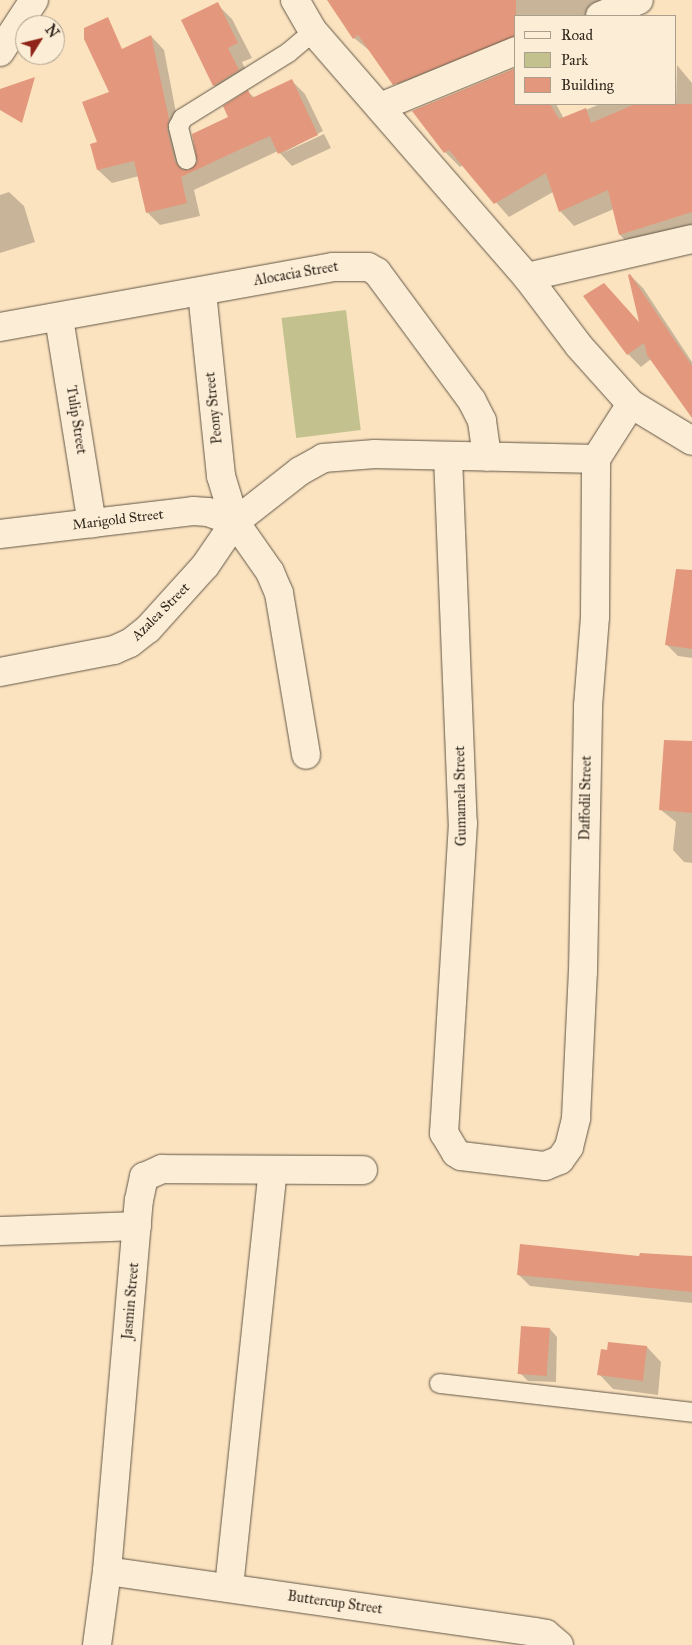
<!DOCTYPE html>
<html>
<head>
<meta charset="utf-8">
<style>
	body { margin:0 }
	#map { position:relative; width:692px; height:1645px; overflow:hidden; background:#fbe3c0; font-family:"IM FELL Great Primer",serif }
	div>[style] { position:absolute }
	.green>* { inset:0; background:#c3c28e; transform-origin:0 0 }
	.shadow>* { inset:0; background:#0003 }
	.building>* { inset:0; background:#e3987d; transform-origin:0 0 }
	.roads { filter:drop-shadow(0 0 1px #635746) drop-shadow(0 0 1px #635746) }
	.lane>* { height:19px; margin:-9.5px; padding:0 9.5px; transform-origin:9.5px; border-radius:9.5px; background:#fcedd6 }
	.street>* { height:28px; margin:-14px; padding:0 14px; transform-origin:14px; border-radius:14px; background:#fcedd6 }
	.secondary>* { height:28px; margin:-14px; padding:0 14px; transform-origin:14px; border-radius:14px; background:#fcedd6 }
	span { translate:-50% -50%; white-space:nowrap; text-align:center; line-height:1.15; -webkit-text-stroke:4px #fcedd6; paint-order:stroke }
	.street-label { font-size:14px; color:#30281d }
	.legend { position:absolute; left:514px; top:15px; width:162px; height:90px; box-sizing:border-box; background:#fcedd6; border:1px solid #aa9e8c; margin:0; padding:6px 9px; list-style:none; font-size:15px; color:#30281d }
	.legend li { display:flex; align-items:center; gap:10px; height:25px }
	.legend b { width:25px; border:1px solid #aa9e8c }
	.north { position:absolute; left:15px; top:15px; width:50px; height:50px; box-sizing:border-box; background:#fcedd6; border:1px solid #aa9e8c; border-radius:50%; rotate:54deg; font-size:14px; font-weight:700; line-height:20px; text-align:center; color:#30281d }
	.north::after { content:''; display:block; margin:auto; width:18px; height:22px; background:#8f2418; clip-path:polygon(50% 0,100% 100%,50% 72%,0 100%) }
</style>
</head>
<body>
<div id="map">
	<div class="green">
		<i style="left:346px;top:310px;width:121px;height:65px;rotate:83deg"></i>
	</div>
	<div class="shadow">
		<i style="clip-path:polygon(345px 0,647px 0,608px 16px,516px 16px,516px 54px,409px 98px,370px 51px,354px 38px)"></i>
		<i style="clip-path:polygon(217px 4px,232px 19px,252px 58px,242px 62px,252px 84px,228px 99px,214px 85px)"></i>
		<i style="clip-path:polygon(151px 36px,164px 50px,187px 170px,194px 169px,248px 92px,255px 98px,292px 81px,305px 94px,323px 131px,283px 153px,324px 134px,331px 148px,292px 166px,278px 151px,194px 190px,200px 216px,160px 225px,147px 212px,139px 176px,112px 183px,98px 170px,98px 143px,110px 93px)"></i>
		<i style="clip-path:polygon(677px 65px,692px 83px,692px 231px,634px 249px,620px 235px,614px 209px,574px 226px,560px 211px,553px 192px,509px 217px,463px 165px,460px 167px,445px 152px,516px 104px,556px 104px,564px 119px,600px 104px,676px 104px)"></i>
		<i style="clip-path:polygon(9px 192px,24px 206px,35px 242px,0 253px,0 195px)"></i>
		<i style="clip-path:polygon(630px 275px,643px 288px,692px 362px,692px 408px,651px 359px,641px 367px,628px 354px,641px 324px)"></i>
		<i style="clip-path:polygon(692px 599px,692px 658px,678px 656px,666px 644px)"></i>
		<i style="clip-path:polygon(692px 743px,692px 863px,684px 862px,673px 850px,676px 822px,661px 810px)"></i>
		<i style="clip-path:polygon(641px 1257px,692px 1257px,692px 1303px,530px 1286px,519px 1275px)"></i>
		<i style="clip-path:polygon(550px 1329px,557px 1337px,556px 1382px,528px 1381px,520px 1373px)"></i>
		<i style="clip-path:polygon(647px 1347px,661px 1362px,658px 1395px,613px 1389px,599px 1374px,608px 1351px)"></i>
	</div>
	<div class="building">
		<i style="clip-path:polygon(327px 0,516px 0,516px 36px,393px 85px,358px 35px,353px 39px)"></i>
		<i style="clip-path:polygon(218px 2px,238px 43px,228px 48px,239px 70px,213px 86px,181px 20px)"></i>
		<i style="clip-path:polygon(108px 17px,122px 49px,151px 35px,169px 119px,167px 129px,175px 162px,182px 170px,189px 170px,197px 162px,192px 134px,228px 117px,223px 106px,248px 90px,252px 98px,292px 79px,318px 135px,278px 154px,270px 136px,243px 148px,181px 177px,187px 203px,146px 213px,134px 161px,97px 170px,90px 144px,97px 142px,82px 102px,109px 92px,84px 39px,84px 28px)"></i>
		<i style="clip-path:polygon(516px 68px,516px 104px,550px 104px,559px 119px,586px 108px,591px 123px,635px 104px,692px 104px,692px 212px,619px 235px,608px 190px,559px 212px,546px 173px,494px 204px,449px 150px,444px 153px,412px 111px)"></i>
		<i style="clip-path:polygon(35px 77px,22px 123px,0 110px,0 89px)"></i>
		<i style="clip-path:polygon(630px 274px,692px 366px,692px 418px,647px 355px,644px 343px,627px 355px,583px 296px,604px 283px,639px 322px,628px 275px)"></i>
		<i style="clip-path:polygon(676px 569px,692px 570px,692px 649px,665px 645px)"></i>
		<i style="clip-path:polygon(664px 740px,692px 741px,692px 813px,659px 810px)"></i>
		<i style="clip-path:polygon(520px 1244px,639px 1256px,640px 1253px,692px 1256px,692px 1292px,517px 1275px)"></i>
		<i style="left:521px;top:1326px;width:29px;height:48px;rotate:4deg"></i>
		<i style="clip-path:polygon(608px 1342px,647px 1346px,643px 1381px,597px 1375px,601px 1349px,607px 1350px)"></i>
	</div>
	<div class="roads">
		<div class="lane">
			<i style="left:186px;top:159px;width:34px;rotate:-104deg"></i>
			<i style="left:178px;top:126px;width:9px;rotate:-63deg"></i>
			<i style="left:182px;top:118px;width:125px;rotate:-31.9deg"></i>
			<i style="left:288px;top:52px;width:33px;rotate:-40deg"></i>
			<i style="left:439px;top:1383px;width:255px;rotate:6.5deg"></i>
		</div>
		<div class="street">
			<i style="left:600px;top:16px;width:42px;rotate:-22.3deg"></i>
			<i style="left:0;top:52px;width:62px;rotate:-56.8deg"></i>
			<i style="left:380px;top:107px;width:147px;rotate:-22.4deg"></i>
			<i style="left:527px;top:277px;width:169px;rotate:-13deg"></i>
			<i style="left:202px;top:292px;width:185px;rotate:84.1deg"></i>
			<i style="left:221px;top:476px;width:48px;rotate:73.1deg"></i>
			<i style="left:235px;top:522px;width:61px;rotate:55deg"></i>
			<i style="left:270px;top:572px;width:23px;rotate:67deg"></i>
			<i style="left:279px;top:593px;width:164px;rotate:80.5deg"></i>
			<i style="left:59px;top:318px;width:208px;rotate:80.9deg"></i>
			<i style="left:0;top:327px;width:338px;rotate:-10.2deg"></i>
			<i style="left:333px;top:267px;width:35px"></i>
			<i style="left:368px;top:267px;width:10px;rotate:29deg"></i>
			<i style="left:377px;top:272px;width:160px;rotate:53.6deg"></i>
			<i style="left:472px;top:401px;width:22px;rotate:63deg"></i>
			<i style="left:482px;top:421px;width:36px;rotate:82deg"></i>
			<i style="left:448px;top:457px;width:366px;rotate:87.7deg"></i>
			<i style="left:463px;top:823px;width:311px;rotate:93.5deg"></i>
			<i style="left:444px;top:1133px;width:23px;rotate:59deg"></i>
			<i style="left:456px;top:1153px;width:6px;rotate:31deg"></i>
			<i style="left:461px;top:1156px;width:85px;rotate:6.8deg"></i>
			<i style="left:545px;top:1166px;width:16px;rotate:-22deg"></i>
			<i style="left:560px;top:1160px;width:16px;rotate:-55deg"></i>
			<i style="left:569px;top:1147px;width:30px;rotate:-76deg"></i>
			<i style="left:576px;top:1118px;width:146px;rotate:-87.3deg"></i>
			<i style="left:583px;top:972px;width:266px;rotate:-88.9deg"></i>
			<i style="left:588px;top:706px;width:89px;rotate:-85.5deg"></i>
			<i style="left:595px;top:617px;width:158px;rotate:-89.6deg"></i>
			<i style="left:596px;top:459px;width:65px;rotate:-57.5deg"></i>
			<i style="left:0;top:534px;width:194px;rotate:-6.8deg"></i>
			<i style="left:193px;top:511px;width:15px;rotate:4deg"></i>
			<i style="left:208px;top:512px;width:29px;rotate:20deg"></i>
			<i style="left:0;top:672px;width:116px;rotate:-10.9deg"></i>
			<i style="left:114px;top:650px;width:17px;rotate:-24deg"></i>
			<i style="left:130px;top:643px;width:23px;rotate:-38deg"></i>
			<i style="left:148px;top:629px;width:85px;rotate:-47.9deg"></i>
			<i style="left:205px;top:566px;width:53px;rotate:-55.7deg"></i>
			<i style="left:235px;top:522px;width:83px;rotate:-38.1deg"></i>
			<i style="left:300px;top:471px;width:26px;rotate:-29deg"></i>
			<i style="left:323px;top:458px;width:52px;rotate:-4.4deg"></i>
			<i style="left:375px;top:454px;width:221px;rotate:1.3deg"></i>
			<i style="left:0;top:1231px;width:137px;rotate:-2.1deg"></i>
			<i style="left:107px;top:1571px;width:432px;rotate:8.1deg"></i>
			<i style="left:535px;top:1632px;width:11px;rotate:10deg"></i>
			<i style="left:546px;top:1634px;width:17px;rotate:40deg"></i>
			<i style="left:229px;top:1587px;width:418px;rotate:-84deg"></i>
			<i style="left:97px;top:1645px;width:75px;rotate:-82.3deg"></i>
			<i style="left:107px;top:1571px;width:372px;rotate:-85.1deg"></i>
			<i style="left:139px;top:1200px;width:24px;rotate:-78deg"></i>
			<i style="left:144px;top:1177px;width:20px;rotate:-24deg"></i>
			<i style="left:162px;top:1169px;width:201px;rotate:0.3deg"></i>
		</div>
		<div class="secondary">
			<i style="left:295px;top:0;width:36px;rotate:60deg"></i>
			<i style="left:313px;top:31px;width:326px;rotate:49deg"></i>
			<i style="left:527px;top:277px;width:86px;rotate:53deg"></i>
			<i style="left:579px;top:346px;width:78px;rotate:48.1deg"></i>
			<i style="left:631px;top:404px;width:71px;rotate:31.2deg"></i>
		</div>
	</div>
	<div class="street-label">
		<span style="left:296px;top:274px;rotate:-10deg">Alocacia Street</span>
		<span style="left:214px;top:408px;rotate:-96deg">Peony Street</span>
		<span style="left:76px;top:420px;rotate:81deg">Tulip Street</span>
		<span style="left:118px;top:520px;rotate:-7deg">Marigold Street</span>
		<span style="left:161px;top:612px;rotate:-45deg">Azalea Street</span>
		<span style="left:461px;top:796px;rotate:-91deg">Gumamela Street</span>
		<span style="left:586px;top:798px;rotate:-89deg">Daffodil Street</span>
		<span style="left:131px;top:1301px;rotate:-85deg">Jasmin Street</span>
		<span style="left:335px;top:1603px;rotate:8deg">Buttercup Street</span>
	</div>
	<ul class="legend">
	<li><b style="height:6px;background:#fcedd6"></b>Road</li>
	<li><b style="height:14px;background:#c3c28e"></b>Park</li>
	<li><b style="height:14px;background:#e3987d"></b>Building</li>
	</ul>
	<div class="north">N</div>
</div>
</body>
</html>
